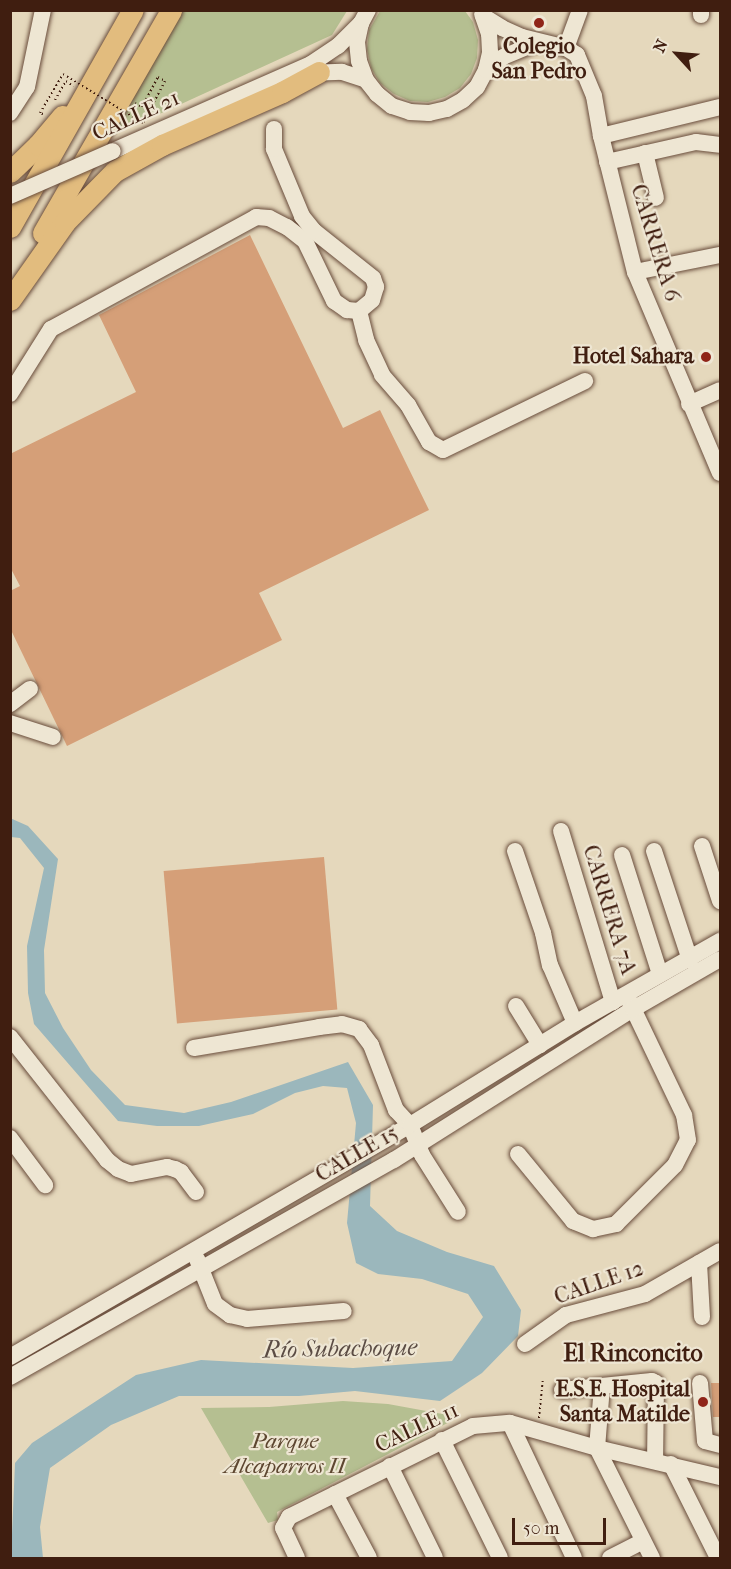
<!DOCTYPE html>
<html>
<head>
<meta charset="utf-8">
<style>
	body { margin:0 }
	#map { position:relative; width:731px; height:1569px; overflow:hidden; background:#e5d8bc; font-family:"IM FELL French Canon",serif }
	div>[style] { position:absolute }
	.green>* { inset:0; background:#b5bf91 }
	.water>* { inset:0; background:#9bb7bc }
	.building>* { inset:0; background:#d59f78; transform-origin:0 0 }
	.path>* { height:2px; margin-top:-1px; transform-origin:0; background:repeating-linear-gradient(90deg,#401e10 0 1.5px,transparent 0 4.5px) }
	.roads { filter:drop-shadow(0 0 2px #694c3b) drop-shadow(0 0 2px #694c3b) }
	.minor>* { height:16px; margin:-8px; padding:0 8px; transform-origin:8px; border-radius:8px; background:#eee6d3 }
	.major>* { height:21px; margin:-10.5px; padding:0 10.5px; transform-origin:10.5px; border-radius:10.5px; background:#e2bc7e }
	.path-bridge>* { height:2px; margin-top:-1px; transform-origin:0; background:repeating-linear-gradient(90deg,#401e10 0 1.5px,transparent 0 4.5px) }
	.bridges { filter:drop-shadow(0 0 2px #694c3b) drop-shadow(0 0 2px #694c3b) }
	.minor-bridge>* { height:16px; margin:-8px; padding:0 8px; transform-origin:8px; border-radius:8px; background:#eee6d3 }
	.dots>* { width:16px; height:16px; translate:-50% -50%; box-sizing:border-box; border:3px solid #eee6d3; border-radius:50% }
	span { translate:-50% -50%; white-space:nowrap; text-align:center; line-height:1.15; -webkit-text-stroke:4.5px #eee6d3; paint-order:stroke }
	.poi-label { font-size:22px; color:#401e10; font-weight:700 }
	.right { translate:-100% -50%; text-align:right }
	.street-label { font-size:22px; color:#401e10 }
	.park-label { font-size:22px; color:#5d4630; font-style:italic }
	.water-label { font-size:24px; color:#5b4c44; font-style:italic }
	.neighbourhood-label { font-size:24px; color:#401e10; font-weight:700 }
	.frame { position:absolute; inset:0; border:12px solid #401e10; pointer-events:none }
	.north { position:absolute; left:647px; top:24px; width:60px; height:60px; -webkit-text-stroke:4px #eee6d3; paint-order:stroke; rotate:296deg; font-size:16px; font-weight:700; line-height:24px; text-align:center; color:#401e10 }
	.north::after { content:''; display:block; margin:auto; width:21px; height:27px; background:#401e10; clip-path:polygon(50% 0,100% 100%,50% 72%,0 100%) }
	.scale { position:absolute; left:512px; top:1518px; width:94px; height:27px; box-sizing:border-box; border:3px solid #401e10; border-top:0; padding-left:8px; font-size:18px; line-height:21px; white-space:nowrap; color:#401e10; -webkit-text-stroke:4px #eee6d3; paint-order:stroke }
</style>
</head>
<body>
<div id="map">
	<div class="green">
		<i style="clip-path:polygon(181px 11px,347px 11px,332px 35px,107px 138px)"></i>
		<i style="clip-path:polygon(380px 11px,465px 11px,473px 22px,478px 40px,477px 58px,471px 74px,460px 88px,445px 97px,428px 102px,410px 101px,394px 94px,380px 83px,371px 68px,367px 49px,369px 30px)"></i>
		<i style="clip-path:polygon(343px 1401px,388px 1404px,459px 1417px,277px 1512px,278px 1520px,268px 1523px,201px 1408px,269px 1407px)"></i>
	</div>
	<div class="water">
		<i style="clip-path:polygon(10px 818px,28px 826px,58px 859px,44px 950px,45px 993px,63px 1028px,91px 1070px,125px 1105px,184px 1113px,231px 1102px,348px 1062px,373px 1105px,370px 1206px,397px 1231px,447px 1252px,494px 1266px,521px 1310px,518px 1336px,482px 1373px,440px 1401px,355px 1391px,299px 1396px,179px 1396px,111px 1425px,50px 1468px,40px 1527px,43px 1558px,11px 1558px,15px 1463px,32px 1443px,136px 1375px,201px 1360px,353px 1368px,452px 1361px,483px 1317px,468px 1294px,422px 1279px,378px 1274px,356px 1263px,347px 1223px,356px 1123px,347px 1088px,323px 1086px,295px 1093px,253px 1114px,199px 1126px,157px 1126px,118px 1121px,34px 1024px,28px 993px,27px 946px,44px 868px,20px 838px,11px 837px)"></i>
	</div>
	<div class="building">
		<i style="clip-path:polygon(250px 235px,343px 428px,380px 410px,429px 510px,259px 593px,282px 640px,67px 746px,10px 628px,10px 591px,20px 586px,10px 567px,10px 454px,136px 392px,99px 315px)"></i>
		<i style="left:324px;top:857px;width:153px;height:161px;rotate:85deg"></i>
		<i style="clip-path:polygon(711px 1383px,720px 1383px,720px 1417px,713px 1417px)"></i>
	</div>
	<div class="path">
		<i style="left:55px;top:100px;width:22px;rotate:-60deg"></i>
		<i style="left:66px;top:81px;width:9px;rotate:36deg"></i>
		<i style="left:135px;top:103px;width:8px;rotate:30deg"></i>
		<i style="left:142px;top:107px;width:34px;rotate:-62deg"></i>
		<i style="left:158px;top:77px;width:8px;rotate:30deg"></i>
		<i style="left:165px;top:81px;width:47px;rotate:117.6deg"></i>
		<i style="left:143px;top:123px;width:6px;rotate:-149deg"></i>
		<i style="left:43px;top:114px;width:3px;rotate:-162deg"></i>
		<i style="left:40px;top:113px;width:45px;rotate:-59.5deg"></i>
		<i style="left:539px;top:1418px;width:40px;rotate:-84.3deg"></i>
	</div>
	<div class="roads">
		<div class="minor">
			<i style="left:368px;top:10px;width:15px;rotate:118deg"></i>
			<i style="left:361px;top:23px;width:19px;rotate:102deg"></i>
			<i style="left:357px;top:42px;width:19px;rotate:84deg"></i>
			<i style="left:359px;top:61px;width:20px;rotate:70deg"></i>
			<i style="left:366px;top:80px;width:18px;rotate:52deg"></i>
			<i style="left:377px;top:94px;width:19px;rotate:39deg"></i>
			<i style="left:392px;top:106px;width:19px;rotate:18deg"></i>
			<i style="left:410px;top:112px;width:19px;rotate:3deg"></i>
			<i style="left:429px;top:113px;width:18px;rotate:-13deg"></i>
			<i style="left:447px;top:109px;width:18px;rotate:-29deg"></i>
			<i style="left:463px;top:100px;width:19px;rotate:-43deg"></i>
			<i style="left:477px;top:87px;width:19px;rotate:-62deg"></i>
			<i style="left:486px;top:70px;width:18px;rotate:-77deg"></i>
			<i style="left:490px;top:52px;width:18px;rotate:-93deg"></i>
			<i style="left:489px;top:34px;width:21px;rotate:-109deg"></i>
			<i style="left:701px;top:10px;width:5px;rotate:90deg"></i>
			<i style="left:483px;top:16px;width:22px;rotate:32deg"></i>
			<i style="left:502px;top:28px;width:22px;rotate:24deg"></i>
			<i style="left:522px;top:37px;width:45px;rotate:14deg"></i>
			<i style="left:566px;top:48px;width:13px;rotate:32deg"></i>
			<i style="left:577px;top:55px;width:44px;rotate:67.5deg"></i>
			<i style="left:594px;top:96px;width:41px;rotate:80.1deg"></i>
			<i style="left:601px;top:136px;width:140px;rotate:76deg"></i>
			<i style="left:635px;top:272px;width:218px;rotate:67.1deg"></i>
			<i style="left:566px;top:48px;width:40px;rotate:-69.8deg"></i>
			<i style="left:486px;top:70px;width:21px;rotate:-37deg"></i>
			<i style="left:503px;top:57px;width:39px;rotate:-23deg"></i>
			<i style="left:308px;top:73px;width:34px;rotate:-2deg"></i>
			<i style="left:342px;top:72px;width:25px;rotate:18deg"></i>
			<i style="left:10px;top:113px;width:31px;rotate:-57deg"></i>
			<i style="left:27px;top:87px;width:79px;rotate:-78.3deg"></i>
			<i style="left:601px;top:136px;width:122px;rotate:-13.7deg"></i>
			<i style="left:113px;top:151px;width:216px;rotate:-23.7deg"></i>
			<i style="left:311px;top:64px;width:32px;rotate:-34deg"></i>
			<i style="left:338px;top:46px;width:33px;rotate:-45deg"></i>
			<i style="left:645px;top:153px;width:46px;rotate:76.3deg"></i>
			<i style="left:607px;top:162px;width:91px;rotate:-12.7deg"></i>
			<i style="left:696px;top:142px;width:24px;rotate:7deg"></i>
			<i style="left:635px;top:272px;width:87px;rotate:-11.3deg"></i>
			<i style="left:359px;top:311px;width:30px;rotate:76deg"></i>
			<i style="left:366px;top:340px;width:38px;rotate:65deg"></i>
			<i style="left:382px;top:375px;width:40px;rotate:49deg"></i>
			<i style="left:408px;top:405px;width:43px;rotate:60.4deg"></i>
			<i style="left:429px;top:442px;width:16px;rotate:30deg"></i>
			<i style="left:443px;top:450px;width:158px;rotate:-25.9deg"></i>
			<i style="left:10px;top:394px;width:77px;rotate:-57.8deg"></i>
			<i style="left:51px;top:329px;width:234px;rotate:-28.6deg"></i>
			<i style="left:256px;top:217px;width:13px;rotate:4deg"></i>
			<i style="left:269px;top:218px;width:20px;rotate:27deg"></i>
			<i style="left:287px;top:227px;width:23px;rotate:38deg"></i>
			<i style="left:305px;top:241px;width:67px;rotate:64.2deg"></i>
			<i style="left:334px;top:301px;width:16px;rotate:35deg"></i>
			<i style="left:347px;top:310px;width:12px;rotate:5deg"></i>
			<i style="left:359px;top:311px;width:17px;rotate:-40deg"></i>
			<i style="left:372px;top:300px;width:14px;rotate:-73deg"></i>
			<i style="left:376px;top:287px;width:9px;rotate:-108deg"></i>
			<i style="left:373px;top:278px;width:75px;rotate:-141.5deg"></i>
			<i style="left:314px;top:231px;width:19px;rotate:-129deg"></i>
			<i style="left:302px;top:216px;width:73px;rotate:-112.7deg"></i>
			<i style="left:274px;top:149px;width:20px;rotate:-90deg"></i>
			<i style="left:689px;top:404px;width:34px;rotate:-24deg"></i>
			<i style="left:10px;top:704px;width:25px;rotate:-37deg"></i>
			<i style="left:10px;top:723px;width:45px;rotate:18deg"></i>
			<i style="left:561px;top:831px;width:179px;rotate:73.1deg"></i>
			<i style="left:702px;top:846px;width:58px;rotate:71.9deg"></i>
			<i style="left:515px;top:851px;width:87px;rotate:71.1deg"></i>
			<i style="left:543px;top:933px;width:33px;rotate:78deg"></i>
			<i style="left:550px;top:965px;width:63px;rotate:66.7deg"></i>
			<i style="left:654px;top:851px;width:115px;rotate:71.7deg"></i>
			<i style="left:622px;top:855px;width:125px;rotate:72.3deg"></i>
			<i style="left:516px;top:1006px;width:46px;rotate:58.4deg"></i>
			<i style="left:10px;top:1037px;width:157px;rotate:51.7deg"></i>
			<i style="left:107px;top:1160px;width:14px;rotate:39deg"></i>
			<i style="left:118px;top:1169px;width:14px;rotate:21deg"></i>
			<i style="left:131px;top:1174px;width:37px;rotate:-11deg"></i>
			<i style="left:167px;top:1167px;width:8px;rotate:14deg"></i>
			<i style="left:175px;top:1169px;width:7px;rotate:27deg"></i>
			<i style="left:181px;top:1172px;width:25px;rotate:53deg"></i>
			<i style="left:194px;top:1048px;width:127px;rotate:-9.5deg"></i>
			<i style="left:319px;top:1027px;width:23px;rotate:-7deg"></i>
			<i style="left:342px;top:1024px;width:18px;rotate:16deg"></i>
			<i style="left:359px;top:1029px;width:20px;rotate:53deg"></i>
			<i style="left:371px;top:1045px;width:70px;rotate:69deg"></i>
			<i style="left:396px;top:1110px;width:21px;rotate:47deg"></i>
			<i style="left:410px;top:1125px;width:32px;rotate:68deg"></i>
			<i style="left:422px;top:1155px;width:67px;rotate:57.7deg"></i>
			<i style="left:10px;top:1138px;width:59px;rotate:53.3deg"></i>
			<i style="left:518px;top:1154px;width:87px;rotate:50.6deg"></i>
			<i style="left:573px;top:1221px;width:22px;rotate:22deg"></i>
			<i style="left:593px;top:1229px;width:24px;rotate:-12deg"></i>
			<i style="left:616px;top:1224px;width:83px;rotate:-45deg"></i>
			<i style="left:675px;top:1165px;width:28px;rotate:-63deg"></i>
			<i style="left:688px;top:1140px;width:25px;rotate:-99deg"></i>
			<i style="left:684px;top:1115px;width:127px;rotate:-115.6deg"></i>
			<i style="left:197px;top:1259px;width:48px;rotate:68.2deg"></i>
			<i style="left:215px;top:1304px;width:19px;rotate:36deg"></i>
			<i style="left:230px;top:1315px;width:17px;rotate:13deg"></i>
			<i style="left:247px;top:1319px;width:97px;rotate:-4.7deg"></i>
			<i style="left:699px;top:1263px;width:54px;rotate:86.8deg"></i>
			<i style="left:525px;top:1344px;width:50px;rotate:-35.3deg"></i>
			<i style="left:566px;top:1315px;width:82px;rotate:-14.9deg"></i>
			<i style="left:645px;top:1294px;width:86px;rotate:-29.8deg"></i>
			<i style="left:10px;top:1357px;width:462px;rotate:-30.1deg"></i>
			<i style="left:410px;top:1125px;width:194px;rotate:-31.7deg"></i>
			<i style="left:575px;top:1023px;width:167px;rotate:-29.5deg"></i>
			<i style="left:10px;top:1377px;width:441px;rotate:-29.5deg"></i>
			<i style="left:394px;top:1160px;width:283px;rotate:-32.3deg"></i>
			<i style="left:633px;top:1009px;width:100px;rotate:-29.9deg"></i>
			<i style="left:700px;top:1383px;width:58px;rotate:85.1deg"></i>
			<i style="left:705px;top:1441px;width:16px;rotate:15deg"></i>
			<i style="left:602px;top:1386px;width:62px;rotate:94.6deg"></i>
			<i style="left:597px;top:1448px;width:123px;rotate:63.4deg"></i>
			<i style="left:562px;top:1390px;width:90px;rotate:-5.7deg"></i>
			<i style="left:652px;top:1381px;width:4px;rotate:27deg"></i>
			<i style="left:656px;top:1383px;width:77px;rotate:90.7deg"></i>
			<i style="left:510px;top:1423px;width:149px;rotate:64.6deg"></i>
			<i style="left:442px;top:1440px;width:131px;rotate:63.8deg"></i>
			<i style="left:671px;top:1464px;width:105px;rotate:63.4deg"></i>
			<i style="left:390px;top:1466px;width:102px;rotate:63.9deg"></i>
			<i style="left:335px;top:1494px;width:72px;rotate:62deg"></i>
			<i style="left:297px;top:1558px;width:33px;rotate:-115deg"></i>
			<i style="left:283px;top:1528px;width:13px;rotate:-61deg"></i>
			<i style="left:289px;top:1517px;width:205px;rotate:-26.3deg"></i>
			<i style="left:473px;top:1426px;width:37px;rotate:-5deg"></i>
			<i style="left:510px;top:1423px;width:91px;rotate:16deg"></i>
			<i style="left:597px;top:1448px;width:126px;rotate:13.3deg"></i>
			<i style="left:610px;top:1558px;width:37px;rotate:-27deg"></i>
		</div>
		<div class="major">
			<i style="left:10px;top:172px;width:39px;rotate:-44deg"></i>
			<i style="left:38px;top:145px;width:38px;rotate:-50deg"></i>
			<i style="left:10px;top:227px;width:249px;rotate:-60.5deg"></i>
			<i style="left:43px;top:233px;width:257px;rotate:-60.1deg"></i>
			<i style="left:10px;top:300px;width:95px;rotate:-54.8deg"></i>
			<i style="left:65px;top:222px;width:71px;rotate:-45.6deg"></i>
			<i style="left:115px;top:171px;width:54px;rotate:-29deg"></i>
			<i style="left:162px;top:145px;width:131px;rotate:-23.8deg"></i>
			<i style="left:282px;top:92px;width:42px;rotate:-28.4deg"></i>
		</div>
	</div>
	<div class="path-bridge">
		<i style="left:63px;top:74px;width:88px;rotate:31.5deg"></i>
	</div>
	<div class="bridges">
		<div class="minor-bridge">
			<i style="left:10px;top:196px;width:112px;rotate:-23.6deg"></i>
		</div>
	</div>
	<div class="dots">
		<i style="left:539px;top:23px;background:#8f2418"></i>
		<i style="left:706px;top:357px;background:#8f2418"></i>
		<i style="left:703px;top:1402px;background:#8f2418"></i>
	</div>
	<div class="poi-label">
		<span style="left:539px;top:59px">Colegio<br>San Pedro</span>
		<span class="right" style="left:694px;top:357px">Hotel Sahara</span>
		<span class="right" style="left:690px;top:1402px">E.S.E. Hospital<br>Santa Matilde</span>
	</div>
	<div class="street-label">
		<span style="left:136px;top:116px;rotate:-24deg">CALLE 21</span>
		<span style="left:655px;top:243px;rotate:73deg">CARRERA 6</span>
		<span style="left:609px;top:910px;rotate:73deg">CARRERA 7A</span>
		<span style="left:357px;top:1154px;rotate:-30deg">CALLE 15</span>
		<span style="left:599px;top:1283px;rotate:-19deg">CALLE 12</span>
		<span style="left:417px;top:1428px;rotate:-25deg">CALLE 11</span>
	</div>
	<div class="park-label">
		<span style="left:285px;top:1454px">Parque<br>Alcaparros II</span>
	</div>
	<div class="water-label">
		<span style="left:340px;top:1349px;rotate:-1deg">Río Subachoque</span>
	</div>
	<div class="neighbourhood-label">
		<span style="left:633px;top:1354px">El Rinconcito</span>
	</div>
	<div class="frame"></div>
	<div class="north">N</div>
	<div class="scale">50 m</div>
</div>
</body>
</html>
